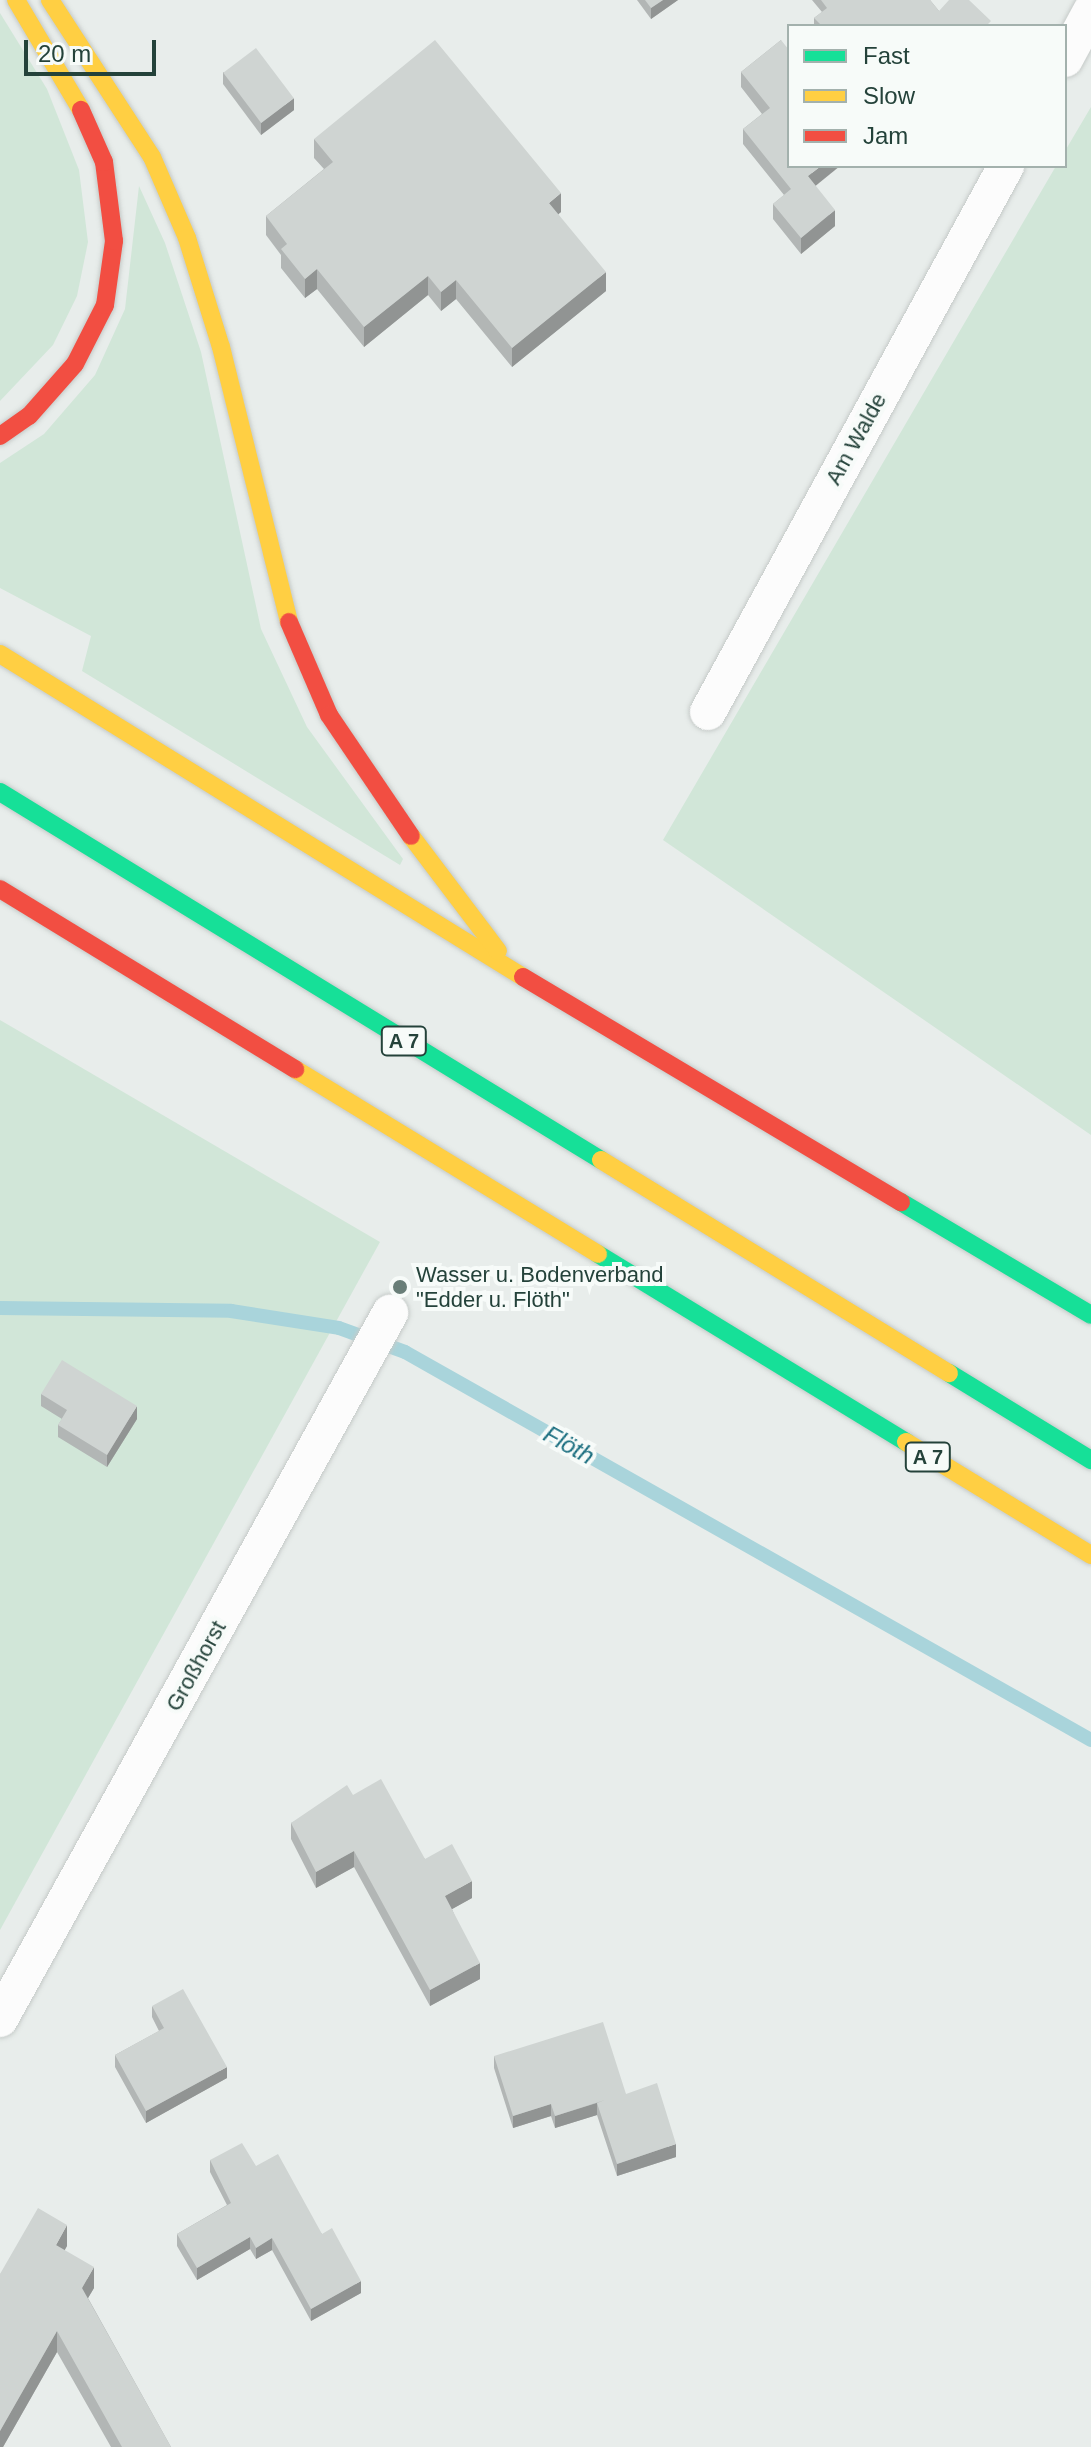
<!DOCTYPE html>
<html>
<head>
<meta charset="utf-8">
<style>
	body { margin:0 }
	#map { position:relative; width:1091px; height:2447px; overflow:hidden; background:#e8edeb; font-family:Arial,sans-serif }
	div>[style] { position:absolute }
	.green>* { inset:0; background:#d1e6d8 }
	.stream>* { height:14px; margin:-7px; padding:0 7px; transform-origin:7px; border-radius:7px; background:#a9d4db }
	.roads { filter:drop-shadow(0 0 2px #c5cac8) drop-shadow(0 0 2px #c5cac8) }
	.street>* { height:36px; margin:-18px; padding:0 18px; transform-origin:18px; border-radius:18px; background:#fcfcfc }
	.fast>* { height:18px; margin:-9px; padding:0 9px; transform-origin:9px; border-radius:9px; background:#16e098 }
	.slow>* { height:18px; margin:-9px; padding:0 9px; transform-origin:9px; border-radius:9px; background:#ffcf43 }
	.jam>* { height:18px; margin:-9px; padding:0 9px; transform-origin:9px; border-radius:9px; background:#f24e42 }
	.wall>* { inset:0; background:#b2b6b5 }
	.shaded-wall>* { inset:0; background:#919493 }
	.building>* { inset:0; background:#cfd4d2; transform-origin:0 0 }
	.dots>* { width:22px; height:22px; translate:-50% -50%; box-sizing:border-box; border:4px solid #f7fbf9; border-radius:50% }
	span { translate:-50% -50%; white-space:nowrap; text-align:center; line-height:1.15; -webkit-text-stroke:8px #f7fbf9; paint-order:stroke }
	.shield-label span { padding:2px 6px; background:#f7fbf9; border:2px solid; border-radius:6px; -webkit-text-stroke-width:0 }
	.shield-label { font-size:20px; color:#24423a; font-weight:700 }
	.street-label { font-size:22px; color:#24423a }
	.poi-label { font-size:22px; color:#24423a }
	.left { translate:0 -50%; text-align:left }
	.water-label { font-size:24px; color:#1c6f80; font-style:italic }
	.legend { position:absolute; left:787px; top:24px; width:280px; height:144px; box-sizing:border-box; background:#f7fbf9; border:2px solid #a3b1ad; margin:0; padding:10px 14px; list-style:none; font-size:24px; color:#24423a }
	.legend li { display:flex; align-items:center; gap:16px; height:40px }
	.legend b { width:40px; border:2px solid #a3b1ad }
	.scale { position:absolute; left:24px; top:40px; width:132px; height:36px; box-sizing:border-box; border:4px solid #24423a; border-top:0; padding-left:10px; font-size:24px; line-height:28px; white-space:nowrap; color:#24423a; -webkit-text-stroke:6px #f7fbf9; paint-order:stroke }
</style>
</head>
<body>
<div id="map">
	<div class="green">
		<i style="clip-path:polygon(0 13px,47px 89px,79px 170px,88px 242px,77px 296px,53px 345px,0 401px)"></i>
		<i style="clip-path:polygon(1091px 107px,1091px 1135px,663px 840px,1056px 166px,1065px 166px,1065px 151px)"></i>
		<i style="clip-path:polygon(139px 186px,165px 243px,201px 352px,261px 629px,307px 727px,403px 859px,400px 865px,82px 671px,91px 636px,0 588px,0 463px,44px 434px,95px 375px,125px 309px)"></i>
		<i style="clip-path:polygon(0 1020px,380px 1242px,0 1930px)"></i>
	</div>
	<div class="stream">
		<i style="left:0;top:1308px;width:231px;rotate:0.7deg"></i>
		<i style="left:231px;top:1311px;width:109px;rotate:8.9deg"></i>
		<i style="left:339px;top:1328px;width:70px;rotate:20deg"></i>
		<i style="left:405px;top:1352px;width:788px;rotate:29.49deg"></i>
	</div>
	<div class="roads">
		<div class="street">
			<i style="left:1065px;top:59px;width:55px;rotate:-61.6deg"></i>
			<i style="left:708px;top:712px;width:622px;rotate:-61.37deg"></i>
			<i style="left:0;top:2019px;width:807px;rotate:-61.08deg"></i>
		</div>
		<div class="fast">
			<i style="left:0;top:792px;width:705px;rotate:31.48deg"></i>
			<i style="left:901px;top:1202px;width:221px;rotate:30.7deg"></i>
			<i style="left:598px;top:1254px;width:361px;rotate:31.4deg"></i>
			<i style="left:949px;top:1373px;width:167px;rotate:31.5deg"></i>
		</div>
		<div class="slow">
			<i style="left:16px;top:0;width:128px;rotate:59.4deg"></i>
			<i style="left:50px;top:0;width:187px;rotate:57deg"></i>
			<i style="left:152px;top:157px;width:88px;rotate:66.6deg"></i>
			<i style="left:187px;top:238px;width:114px;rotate:72.7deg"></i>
			<i style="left:221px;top:347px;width:283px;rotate:76.1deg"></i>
			<i style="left:0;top:654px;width:615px;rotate:31.7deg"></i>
			<i style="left:411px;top:836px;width:144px;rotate:52.9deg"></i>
			<i style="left:295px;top:1069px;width:355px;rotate:31.4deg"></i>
			<i style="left:601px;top:1160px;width:408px;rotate:31.5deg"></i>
			<i style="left:906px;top:1442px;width:217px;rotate:31.4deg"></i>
		</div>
		<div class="jam">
			<i style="left:0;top:436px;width:35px;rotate:-35deg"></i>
			<i style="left:29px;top:416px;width:69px;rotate:-48.5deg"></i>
			<i style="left:75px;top:364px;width:66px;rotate:-63deg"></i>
			<i style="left:105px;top:305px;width:65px;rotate:-82deg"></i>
			<i style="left:114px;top:241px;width:80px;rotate:-97.2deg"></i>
			<i style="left:104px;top:162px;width:57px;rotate:-113.9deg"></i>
			<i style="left:289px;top:622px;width:101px;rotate:66.7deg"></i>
			<i style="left:329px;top:715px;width:146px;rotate:55.9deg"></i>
			<i style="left:0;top:889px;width:346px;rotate:31.4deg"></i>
			<i style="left:523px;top:977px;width:440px;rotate:30.8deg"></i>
		</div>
	</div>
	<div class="wall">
		<i style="clip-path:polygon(637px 0,678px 0,651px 19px)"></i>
		<i style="clip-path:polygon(812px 0,930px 0,939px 11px,991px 26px,814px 26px,814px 18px,822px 12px)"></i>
		<i style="clip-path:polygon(781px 40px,815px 186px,835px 226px,801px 254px,773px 219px,773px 204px,784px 195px,743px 144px,743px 129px,762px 114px,741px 87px,741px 72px)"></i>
		<i style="clip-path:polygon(223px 72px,294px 110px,261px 135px,223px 84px)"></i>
		<i style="clip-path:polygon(314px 139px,561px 212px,558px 214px,606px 291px,512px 367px,456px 299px,441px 311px,428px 295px,364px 347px,317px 289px,305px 298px,281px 268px,281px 255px,266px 235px,266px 216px,324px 169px,314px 158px)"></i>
		<i style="clip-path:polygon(41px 1394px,137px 1419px,107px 1467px,58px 1437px,58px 1425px,62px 1419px,41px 1406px)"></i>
		<i style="clip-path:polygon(353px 1795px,425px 1859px,472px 1898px,452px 1909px,480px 1979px,430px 2006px,354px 1867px,316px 1888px,291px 1839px,291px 1823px)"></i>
		<i style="clip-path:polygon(152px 2006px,227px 2078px,146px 2123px,115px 2067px,115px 2055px,159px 2031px,152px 2017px)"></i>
		<i style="clip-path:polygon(494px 2056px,626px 2094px,676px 2157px,617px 2176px,597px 2115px,555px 2128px,551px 2116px,513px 2128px,494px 2068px)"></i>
		<i style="clip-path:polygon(210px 2160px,256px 2166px,322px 2234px,361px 2293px,311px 2321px,272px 2250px,256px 2259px,250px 2249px,197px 2280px,177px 2246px,177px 2234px,227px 2205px,210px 2172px)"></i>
		<i style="clip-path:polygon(67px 2246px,64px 2250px,94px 2288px,88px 2298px,171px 2447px,111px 2447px,57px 2352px,3px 2447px,0 2447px,0 2274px)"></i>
	</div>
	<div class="shaded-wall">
		<i style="clip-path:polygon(663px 0,678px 0,651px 19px,651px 8px)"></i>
		<i style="clip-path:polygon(294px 98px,294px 110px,261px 135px,261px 123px)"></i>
		<i style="clip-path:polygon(821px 166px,840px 166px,808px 192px,808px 176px)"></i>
		<i style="clip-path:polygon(561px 193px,561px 212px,549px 222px,549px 203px)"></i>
		<i style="clip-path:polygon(835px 210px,835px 226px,801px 254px,801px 238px)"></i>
		<i style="clip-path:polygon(317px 269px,317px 289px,305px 298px,305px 279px)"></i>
		<i style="clip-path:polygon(606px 272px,606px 291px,512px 367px,512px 348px)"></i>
		<i style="clip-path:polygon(428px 276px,428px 295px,364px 347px,364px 327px)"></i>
		<i style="clip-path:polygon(456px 280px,456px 299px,441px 311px,441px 292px)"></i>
		<i style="clip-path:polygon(137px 1406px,137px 1419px,107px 1467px,107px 1455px)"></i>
		<i style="clip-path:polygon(354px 1851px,354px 1867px,316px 1888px,316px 1872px)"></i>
		<i style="clip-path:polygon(472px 1881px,472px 1898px,445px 1913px,445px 1896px)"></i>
		<i style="clip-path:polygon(480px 1963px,480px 1979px,430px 2006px,430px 1990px)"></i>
		<i style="clip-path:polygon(227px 2067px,227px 2078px,146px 2123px,146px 2111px)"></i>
		<i style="clip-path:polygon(597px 2103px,597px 2115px,555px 2128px,555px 2116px)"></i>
		<i style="clip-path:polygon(551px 2104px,551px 2116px,513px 2128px,513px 2116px)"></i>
		<i style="clip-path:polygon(676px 2144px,676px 2157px,617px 2176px,617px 2164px)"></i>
		<i style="clip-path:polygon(67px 2225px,67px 2246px,56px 2266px,56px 2245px)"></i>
		<i style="clip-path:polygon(250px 2237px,250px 2249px,197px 2280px,197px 2268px)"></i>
		<i style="clip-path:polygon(272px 2238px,272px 2250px,256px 2259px,256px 2248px)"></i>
		<i style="clip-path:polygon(94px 2267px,94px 2288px,82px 2308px,82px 2288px)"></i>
		<i style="clip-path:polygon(361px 2281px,361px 2293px,311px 2321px,311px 2309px)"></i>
		<i style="clip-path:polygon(57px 2331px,57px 2352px,3px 2447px,0 2447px,0 2431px)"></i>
	</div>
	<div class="building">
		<i style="clip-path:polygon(645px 0,663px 0,651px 8px)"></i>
		<i style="clip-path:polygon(821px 0,930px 0,939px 11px,949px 0,969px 0,991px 21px,986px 26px,822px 26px,814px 18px,827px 8px)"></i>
		<i style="clip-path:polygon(435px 40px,561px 193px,549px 203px,606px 272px,512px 348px,456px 280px,441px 292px,428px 276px,364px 327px,317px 269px,305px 279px,281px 249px,287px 244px,266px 216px,333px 162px,314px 139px)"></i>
		<i style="clip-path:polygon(781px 40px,789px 50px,789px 166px,821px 166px,808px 176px,835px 210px,801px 238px,773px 204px,791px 189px,743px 129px,770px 108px,741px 72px)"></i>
		<i style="left:256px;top:48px;width:63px;height:41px;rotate:53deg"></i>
		<i style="clip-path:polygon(62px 1360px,137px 1406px,107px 1455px,58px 1425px,67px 1410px,41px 1394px)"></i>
		<i style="clip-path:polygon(381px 1779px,425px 1859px,452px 1844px,472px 1881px,445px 1896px,480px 1963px,430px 1990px,354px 1851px,316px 1872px,291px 1823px,347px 1785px,353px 1795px)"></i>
		<i style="clip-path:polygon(183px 1989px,227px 2067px,146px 2111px,115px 2055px,164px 2028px,152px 2006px)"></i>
		<i style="clip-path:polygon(603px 2022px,626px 2094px,657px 2083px,676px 2144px,617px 2164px,597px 2103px,605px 2100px,555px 2116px,551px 2104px,513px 2116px,494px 2056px)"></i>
		<i style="clip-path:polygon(242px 2143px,256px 2166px,278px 2154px,322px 2234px,332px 2228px,361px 2281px,311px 2309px,272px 2238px,256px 2248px,250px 2237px,197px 2268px,177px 2234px,231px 2203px,210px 2160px)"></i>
		<i style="clip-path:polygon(38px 2208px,67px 2225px,56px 2245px,94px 2267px,82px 2288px,171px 2447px,122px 2447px,57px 2331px,0 2431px,0 2274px)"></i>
	</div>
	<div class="dots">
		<i style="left:400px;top:1287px;background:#697e78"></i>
	</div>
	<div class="shield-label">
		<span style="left:404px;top:1041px">A 7</span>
		<span style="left:928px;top:1457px">A 7</span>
	</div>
	<div class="street-label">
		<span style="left:856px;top:439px;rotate:-61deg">Am Walde</span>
		<span style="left:196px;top:1666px;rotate:-61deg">Großhorst</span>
	</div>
	<div class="poi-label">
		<span class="left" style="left:416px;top:1287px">Wasser u. Bodenverband<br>"Edder u. Flöth"</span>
	</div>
	<div class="water-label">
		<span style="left:569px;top:1445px;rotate:29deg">Flöth</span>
	</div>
	<ul class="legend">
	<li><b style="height:10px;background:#16e098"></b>Fast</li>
	<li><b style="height:10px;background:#ffcf43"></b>Slow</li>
	<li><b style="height:10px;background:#f24e42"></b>Jam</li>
	</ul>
	<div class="scale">20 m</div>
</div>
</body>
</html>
